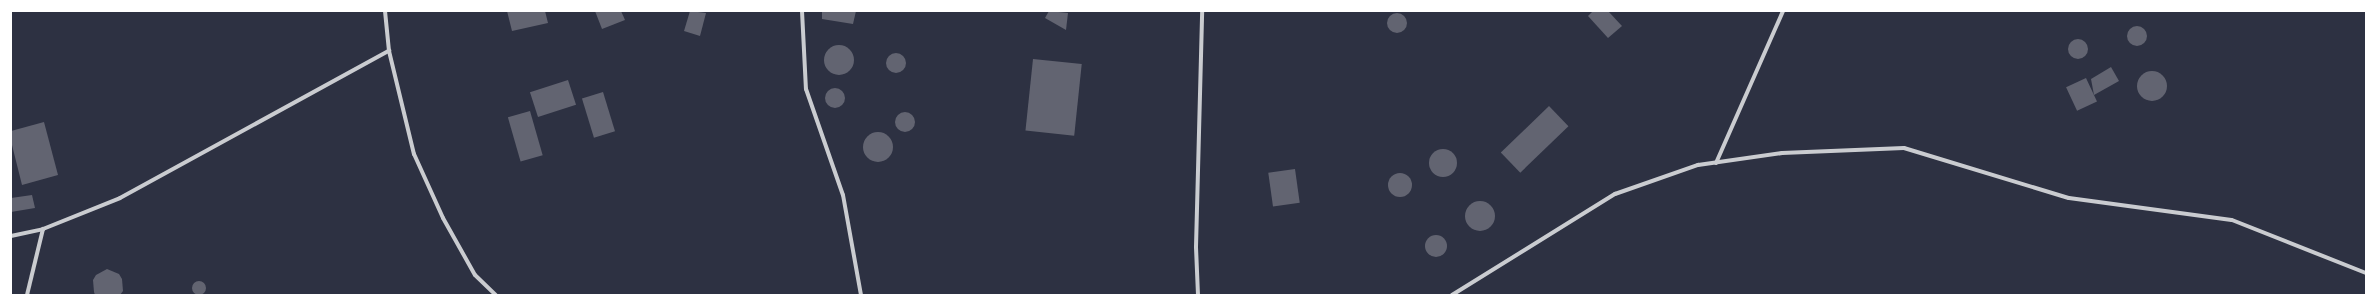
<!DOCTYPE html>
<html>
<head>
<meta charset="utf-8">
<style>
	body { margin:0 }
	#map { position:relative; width:2377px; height:306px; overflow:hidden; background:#2d3142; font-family:"Fira Sans Condensed",sans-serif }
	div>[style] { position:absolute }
	.building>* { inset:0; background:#626471; transform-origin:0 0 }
	.round { border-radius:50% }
	.minor>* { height:4px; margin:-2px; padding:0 2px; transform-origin:2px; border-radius:2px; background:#caccd0 }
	span { translate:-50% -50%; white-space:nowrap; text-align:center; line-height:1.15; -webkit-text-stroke:4px #fff; paint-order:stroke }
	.frame { position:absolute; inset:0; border:12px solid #fff; pointer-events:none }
</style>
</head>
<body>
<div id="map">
	<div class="building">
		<i style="clip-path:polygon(507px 11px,545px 11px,548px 23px,512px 31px)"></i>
		<i style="clip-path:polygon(595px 11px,621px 11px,625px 20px,602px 29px)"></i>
		<i style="clip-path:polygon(690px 11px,706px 13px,700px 36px,684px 31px)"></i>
		<i style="clip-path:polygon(822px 11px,856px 11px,853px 24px,822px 19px)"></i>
		<i style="clip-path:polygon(1049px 11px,1068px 13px,1066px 30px,1045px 18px)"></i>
		<i style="clip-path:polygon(1593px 11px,1608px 11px,1622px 26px,1608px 38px,1588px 16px)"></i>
		<i class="round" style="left:1387px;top:13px;width:20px;height:20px"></i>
		<i class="round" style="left:2127px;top:26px;width:20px;height:20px"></i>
		<i class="round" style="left:2068px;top:39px;width:20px;height:20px"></i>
		<i class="round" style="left:824px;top:45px;width:30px;height:30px"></i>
		<i class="round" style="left:886px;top:53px;width:20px;height:20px"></i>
		<i style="left:1033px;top:59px;width:49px;height:72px;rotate:6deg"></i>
		<i style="clip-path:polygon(2111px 67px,2119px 81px,2094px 95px,2091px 79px)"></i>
		<i class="round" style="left:2137px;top:71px;width:30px;height:30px"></i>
		<i style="left:2086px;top:78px;width:26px;height:22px;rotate:65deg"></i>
		<i style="left:568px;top:80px;width:26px;height:40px;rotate:72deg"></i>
		<i class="round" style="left:825px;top:88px;width:20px;height:20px"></i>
		<i style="left:603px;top:92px;width:41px;height:22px;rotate:73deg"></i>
		<i style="left:1549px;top:106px;width:28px;height:67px;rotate:46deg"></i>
		<i style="left:530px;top:111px;width:46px;height:23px;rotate:74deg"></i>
		<i class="round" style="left:895px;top:112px;width:20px;height:20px"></i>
		<i style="clip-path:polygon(44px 122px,58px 175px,22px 185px,11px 141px,11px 131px)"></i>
		<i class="round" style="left:863px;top:132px;width:30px;height:30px"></i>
		<i class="round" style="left:1429px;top:149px;width:28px;height:28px"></i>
		<i style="left:1295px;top:169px;width:34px;height:27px;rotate:82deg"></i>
		<i class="round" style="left:1388px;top:173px;width:24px;height:24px"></i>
		<i style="clip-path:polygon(32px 195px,35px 208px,11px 212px,11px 198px)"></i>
		<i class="round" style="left:1465px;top:201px;width:30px;height:30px"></i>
		<i class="round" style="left:1425px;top:235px;width:22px;height:22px"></i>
		<i style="clip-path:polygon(107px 269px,119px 274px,122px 279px,123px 291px,120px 295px,95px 295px,94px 292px,93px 280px,96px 275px)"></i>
		<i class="round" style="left:192px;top:281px;width:14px;height:14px"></i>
	</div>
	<div class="minor">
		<i style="left:385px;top:11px;width:40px;rotate:84.3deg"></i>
		<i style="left:389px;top:51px;width:106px;rotate:76.4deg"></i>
		<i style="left:414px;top:154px;width:70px;rotate:65.6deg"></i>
		<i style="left:443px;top:218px;width:65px;rotate:60.7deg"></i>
		<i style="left:475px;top:275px;width:29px;rotate:44deg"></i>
		<i style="left:802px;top:11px;width:78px;rotate:87.1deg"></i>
		<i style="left:806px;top:89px;width:112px;rotate:70.8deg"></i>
		<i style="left:843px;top:195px;width:102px;rotate:79.8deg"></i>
		<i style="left:1716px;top:163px;width:166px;rotate:-66.2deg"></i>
		<i style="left:11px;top:236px;width:33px;rotate:-12deg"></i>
		<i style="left:43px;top:229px;width:83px;rotate:-21.9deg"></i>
		<i style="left:120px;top:198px;width:307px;rotate:-28.7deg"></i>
		<i style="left:27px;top:295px;width:68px;rotate:-76.4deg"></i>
		<i style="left:1198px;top:295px;width:48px;rotate:-92.4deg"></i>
		<i style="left:1196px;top:247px;width:236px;rotate:-88.5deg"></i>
		<i style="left:1452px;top:295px;width:192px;rotate:-31.8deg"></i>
		<i style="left:1615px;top:194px;width:88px;rotate:-19.3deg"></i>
		<i style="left:1698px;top:165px;width:85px;rotate:-8.1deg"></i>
		<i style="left:1782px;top:153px;width:122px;rotate:-2.3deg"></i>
		<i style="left:1904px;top:148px;width:172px;rotate:16.9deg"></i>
		<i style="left:2069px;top:198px;width:164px;rotate:7.7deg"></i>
		<i style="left:2232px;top:220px;width:144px;rotate:21.6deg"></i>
	</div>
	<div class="frame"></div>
</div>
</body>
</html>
